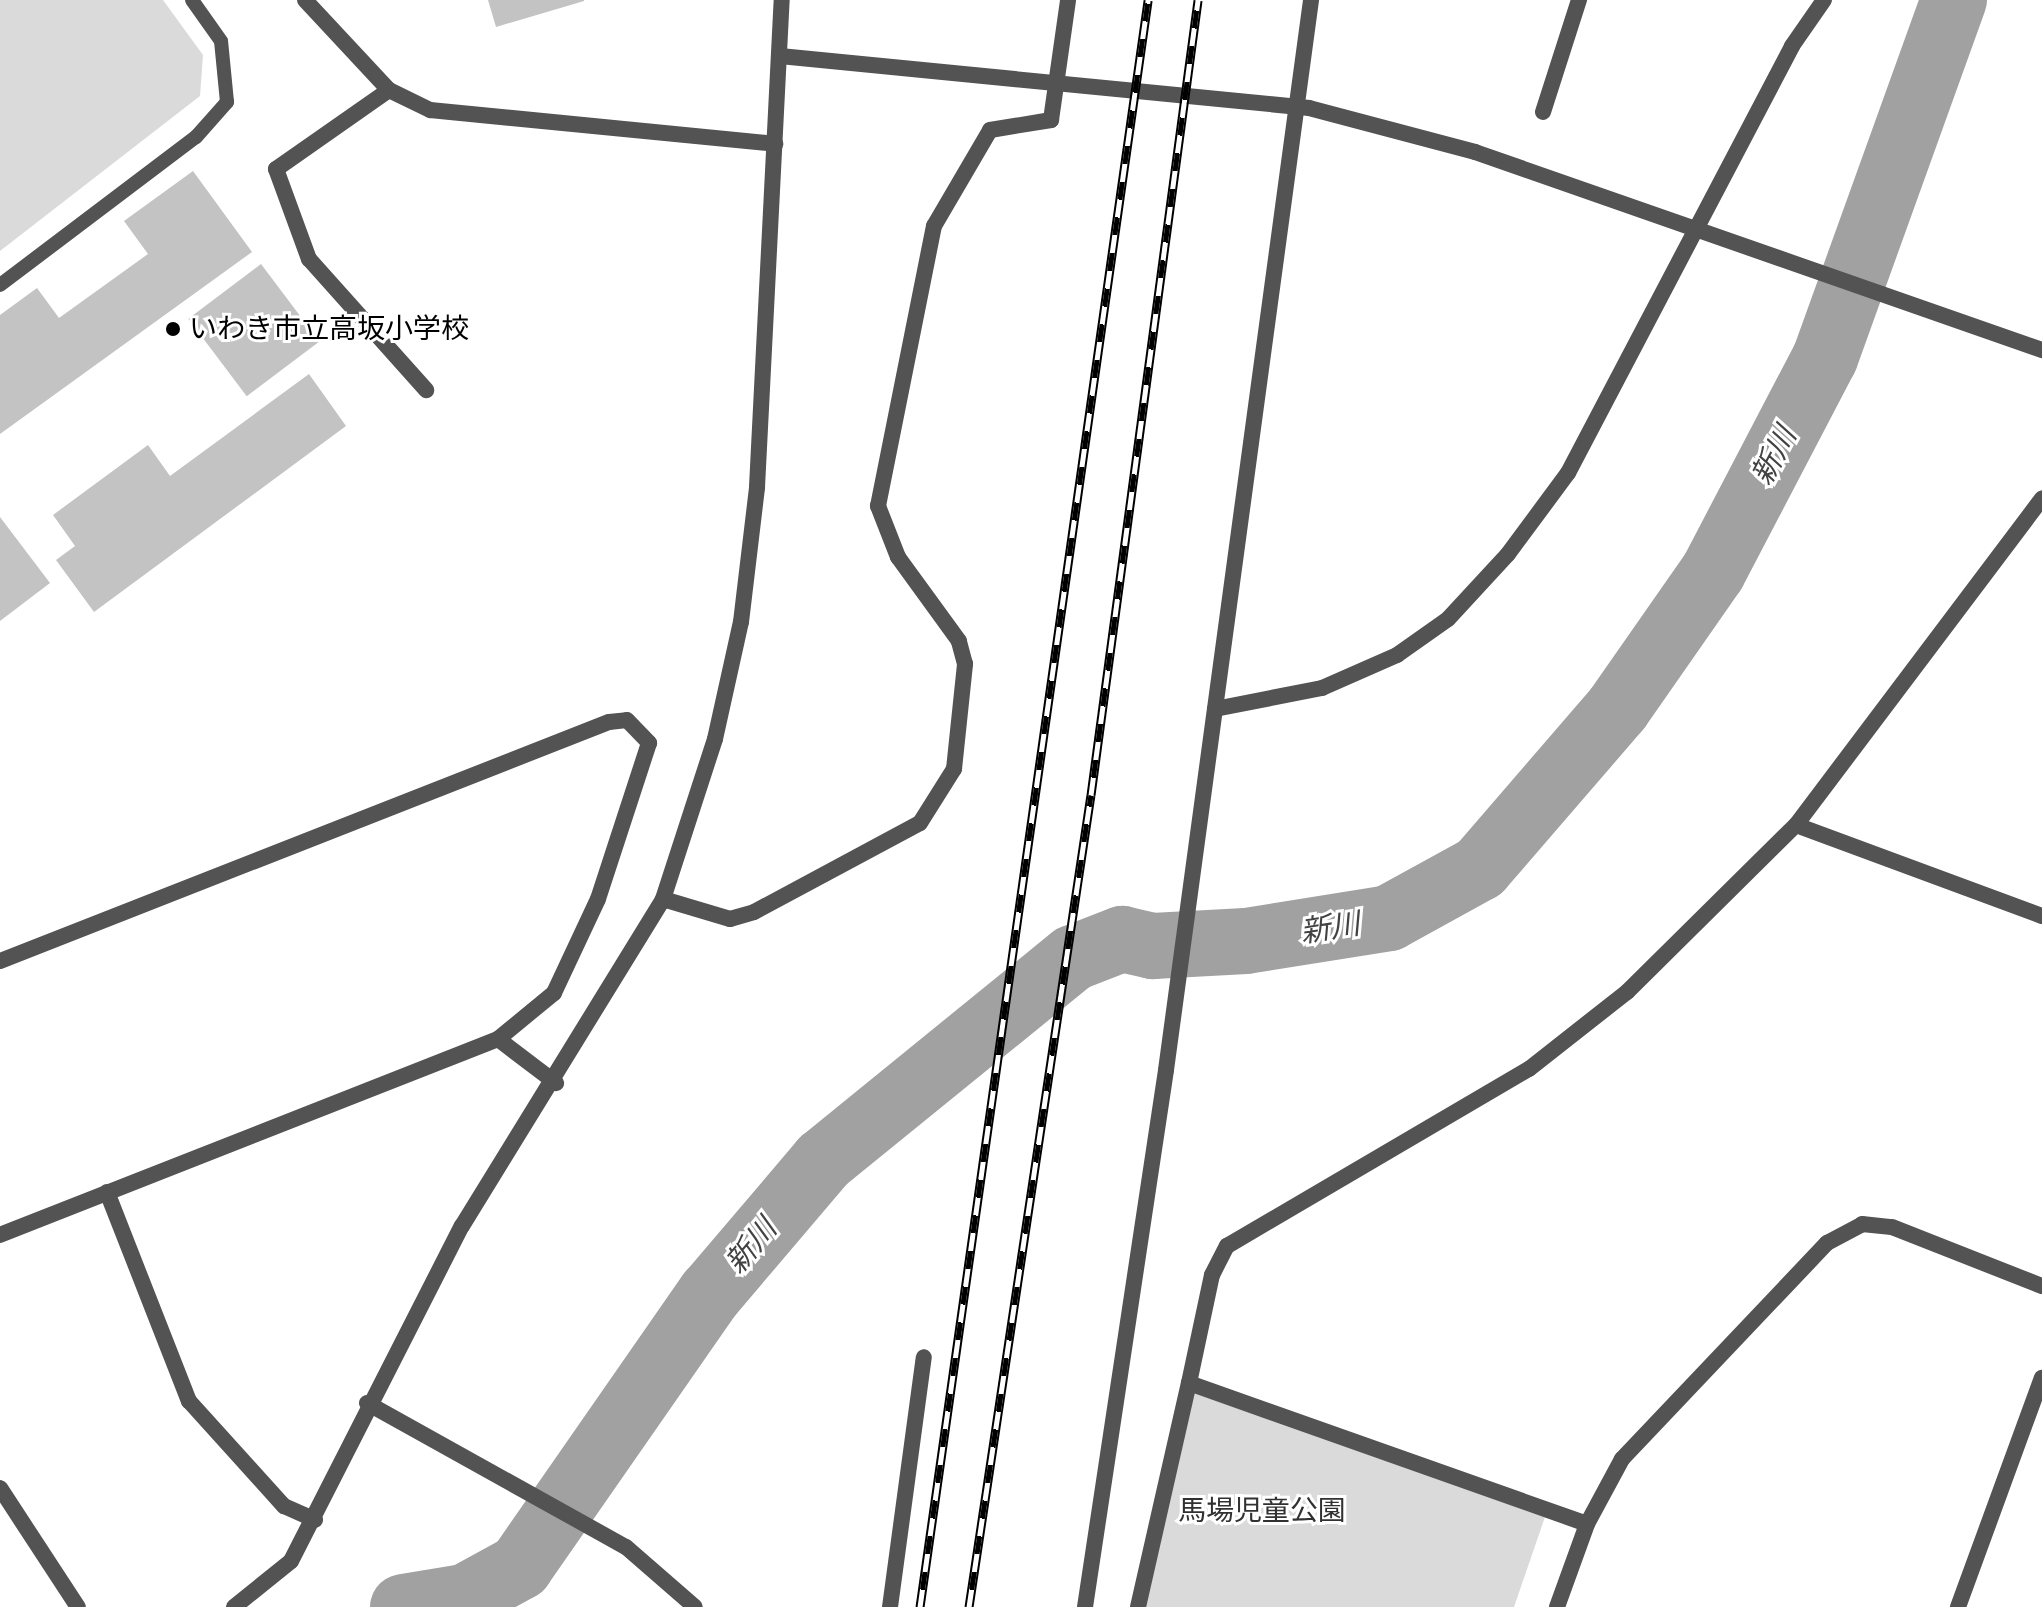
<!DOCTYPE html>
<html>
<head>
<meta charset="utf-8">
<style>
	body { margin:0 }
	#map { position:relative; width:2042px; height:1607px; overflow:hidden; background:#fff; font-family:"Roboto Condensed","Noto Sans JP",sans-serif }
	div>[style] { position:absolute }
	.green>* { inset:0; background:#dadada }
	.river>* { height:66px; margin:-33px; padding:0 33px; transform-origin:33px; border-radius:33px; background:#a1a1a1 }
	.building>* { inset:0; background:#c3c3c3; transform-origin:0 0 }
	.service>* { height:14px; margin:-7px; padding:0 7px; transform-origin:7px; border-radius:7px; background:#535353 }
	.minor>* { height:16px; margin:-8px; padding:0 8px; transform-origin:8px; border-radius:8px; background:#535353 }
	.tertiary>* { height:16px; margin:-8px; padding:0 8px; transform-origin:8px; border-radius:8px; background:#535353 }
	.rail>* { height:9px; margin-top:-4.5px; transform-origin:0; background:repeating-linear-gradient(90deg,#fff 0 18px,#000 0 36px); box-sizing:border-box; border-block:2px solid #000 }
	.dots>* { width:22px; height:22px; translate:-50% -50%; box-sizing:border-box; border:4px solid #fff; border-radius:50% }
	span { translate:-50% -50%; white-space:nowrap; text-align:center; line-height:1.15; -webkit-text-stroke:6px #fff; paint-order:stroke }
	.poi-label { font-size:28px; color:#000 }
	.left { translate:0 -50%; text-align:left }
	.park-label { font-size:28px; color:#313131 }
	.water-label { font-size:30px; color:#424242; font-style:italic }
</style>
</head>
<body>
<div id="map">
	<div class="green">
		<i style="clip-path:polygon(0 0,163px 0,203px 55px,200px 96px,0 251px)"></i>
		<i style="clip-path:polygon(1189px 1383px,1547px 1511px,1514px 1607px,1138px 1607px)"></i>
	</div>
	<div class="river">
		<i style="left:403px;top:1607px;width:63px;rotate:-9.2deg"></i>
		<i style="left:465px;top:1597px;width:63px;rotate:-28.6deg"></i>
		<i style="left:520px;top:1567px;width:333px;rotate:-55.2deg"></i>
		<i style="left:710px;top:1294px;width:175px;rotate:-49.6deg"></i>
		<i style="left:823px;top:1161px;width:322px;rotate:-39.1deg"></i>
		<i style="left:1073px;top:958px;width:53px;rotate:-21.2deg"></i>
		<i style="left:1122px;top:939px;width:32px;rotate:13deg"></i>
		<i style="left:1153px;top:946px;width:93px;rotate:-3.1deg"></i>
		<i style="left:1246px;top:941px;width:145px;rotate:-9.1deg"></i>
		<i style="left:1389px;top:918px;width:104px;rotate:-28.8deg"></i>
		<i style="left:1480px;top:868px;width:211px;rotate:-49.2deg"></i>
		<i style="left:1618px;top:708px;width:166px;rotate:-55.1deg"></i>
		<i style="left:1713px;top:572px;width:242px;rotate:-62.4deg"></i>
		<i style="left:1825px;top:358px;width:381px;rotate:-70.2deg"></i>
	</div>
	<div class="building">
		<i style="clip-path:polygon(488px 0,584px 0,584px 1px,496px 27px)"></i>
		<i style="clip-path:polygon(193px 171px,252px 252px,0 434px,0 315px,37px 288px,59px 318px,148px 254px,124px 221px)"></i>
		<i style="left:261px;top:264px;width:97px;height:91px;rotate:53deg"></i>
		<i style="clip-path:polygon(309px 374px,346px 426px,94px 612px,56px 560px,75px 546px,53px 515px,148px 445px,170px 476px)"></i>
		<i style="clip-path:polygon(0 517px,50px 583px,0 621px)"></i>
	</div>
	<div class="service">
		<i style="left:0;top:285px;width:246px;rotate:-37.1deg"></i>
		<i style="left:196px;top:137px;width:47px;rotate:-48.5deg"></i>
		<i style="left:227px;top:102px;width:61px;rotate:-95.6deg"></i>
		<i style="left:221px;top:41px;width:50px;rotate:-125.3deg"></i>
	</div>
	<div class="minor">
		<i style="left:305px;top:0;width:123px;rotate:47deg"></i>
		<i style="left:389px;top:90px;width:46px;rotate:26deg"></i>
		<i style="left:430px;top:110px;width:347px;rotate:5.6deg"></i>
		<i style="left:389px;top:90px;width:138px;rotate:145deg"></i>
		<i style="left:276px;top:169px;width:96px;rotate:69.9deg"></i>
		<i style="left:309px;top:259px;width:176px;rotate:48.2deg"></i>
		<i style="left:1543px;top:112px;width:118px;rotate:-72.2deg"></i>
		<i style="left:1215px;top:709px;width:109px;rotate:-11.1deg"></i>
		<i style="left:1322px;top:688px;width:82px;rotate:-23.7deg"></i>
		<i style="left:1397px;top:655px;width:62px;rotate:-35.2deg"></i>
		<i style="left:1448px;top:619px;width:88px;rotate:-47.3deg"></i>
		<i style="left:1508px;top:554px;width:101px;rotate:-53.5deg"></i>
		<i style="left:1568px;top:473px;width:482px;rotate:-62.3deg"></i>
		<i style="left:1792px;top:46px;width:56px;rotate:-55.2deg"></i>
		<i style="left:1796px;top:825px;width:262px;rotate:20.3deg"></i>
		<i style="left:663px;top:899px;width:70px;rotate:16.6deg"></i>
		<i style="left:730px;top:919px;width:25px;rotate:-16deg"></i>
		<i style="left:754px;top:912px;width:188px;rotate:-28.2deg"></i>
		<i style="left:920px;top:823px;width:64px;rotate:-57.8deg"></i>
		<i style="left:954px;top:769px;width:106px;rotate:-84deg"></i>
		<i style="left:965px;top:664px;width:24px;rotate:-105deg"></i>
		<i style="left:959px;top:641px;width:104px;rotate:-126deg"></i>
		<i style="left:898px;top:557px;width:55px;rotate:-111.4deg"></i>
		<i style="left:878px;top:506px;width:286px;rotate:-78.7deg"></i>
		<i style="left:934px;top:226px;width:111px;rotate:-59.7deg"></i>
		<i style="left:990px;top:130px;width:62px;rotate:-9.3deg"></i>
		<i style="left:1051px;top:120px;width:121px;rotate:-81.9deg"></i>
		<i style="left:0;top:961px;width:654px;rotate:-21.43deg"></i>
		<i style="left:609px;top:722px;width:18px;rotate:-6deg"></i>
		<i style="left:627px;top:720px;width:32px;rotate:46deg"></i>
		<i style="left:649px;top:743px;width:164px;rotate:108.1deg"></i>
		<i style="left:598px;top:899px;width:104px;rotate:115.1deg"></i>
		<i style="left:554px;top:993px;width:72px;rotate:140.6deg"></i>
		<i style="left:498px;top:1039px;width:535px;rotate:158.52deg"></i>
		<i style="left:498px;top:1039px;width:73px;rotate:37.2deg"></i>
		<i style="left:107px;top:1192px;width:225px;rotate:68.6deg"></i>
		<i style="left:189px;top:1401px;width:142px;rotate:47.9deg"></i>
		<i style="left:284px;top:1506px;width:34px;rotate:24deg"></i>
		<i style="left:1189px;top:1383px;width:110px;rotate:-78deg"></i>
		<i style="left:1212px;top:1275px;width:33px;rotate:-63deg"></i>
		<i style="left:1227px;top:1246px;width:350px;rotate:-30.4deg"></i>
		<i style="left:1529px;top:1069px;width:125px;rotate:-38.2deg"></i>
		<i style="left:1627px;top:992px;width:238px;rotate:-44.7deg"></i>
		<i style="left:1796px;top:825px;width:409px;rotate:-53deg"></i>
		<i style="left:367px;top:1403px;width:296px;rotate:29.1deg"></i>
		<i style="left:626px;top:1547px;width:91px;rotate:41deg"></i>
		<i style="left:0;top:1488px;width:142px;rotate:56.8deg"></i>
		<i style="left:890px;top:1607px;width:252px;rotate:-82.3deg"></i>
		<i style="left:1138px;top:1607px;width:230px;rotate:-77.2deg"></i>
		<i style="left:1189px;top:1383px;width:422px;rotate:19.5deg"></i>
		<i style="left:1958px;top:1607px;width:244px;rotate:-69.9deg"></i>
	</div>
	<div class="tertiary">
		<i style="left:780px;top:56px;width:532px;rotate:5.61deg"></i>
		<i style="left:1309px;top:108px;width:172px;rotate:14.8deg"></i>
		<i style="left:1475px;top:152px;width:601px;rotate:19.25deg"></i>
		<i style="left:234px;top:1607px;width:73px;rotate:-38.9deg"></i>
		<i style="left:291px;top:1561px;width:376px;rotate:-63deg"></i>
		<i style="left:462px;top:1226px;width:384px;rotate:-58.4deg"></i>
		<i style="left:663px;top:899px;width:168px;rotate:-72deg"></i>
		<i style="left:715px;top:739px;width:120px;rotate:-77.5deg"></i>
		<i style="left:741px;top:622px;width:136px;rotate:-83.2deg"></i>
		<i style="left:757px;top:487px;width:488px;rotate:-87.1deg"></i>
		<i style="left:1085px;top:1607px;width:543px;rotate:-81.42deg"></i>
		<i style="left:1166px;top:1070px;width:1080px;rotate:-82.28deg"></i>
		<i style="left:1557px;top:1607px;width:88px;rotate:-70.1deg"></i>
		<i style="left:1587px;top:1524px;width:74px;rotate:-61.7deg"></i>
		<i style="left:1622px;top:1459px;width:298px;rotate:-46.5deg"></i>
		<i style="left:1827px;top:1243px;width:40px;rotate:-28deg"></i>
		<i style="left:1862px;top:1224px;width:30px;rotate:6deg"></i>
		<i style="left:1892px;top:1227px;width:161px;rotate:21.5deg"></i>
	</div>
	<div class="rail">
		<i style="left:920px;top:1607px;width:1623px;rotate:-81.92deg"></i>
		<i style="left:969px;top:1607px;width:821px;rotate:-81.46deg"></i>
		<i style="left:1091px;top:795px;width:802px;rotate:-82.33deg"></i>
	</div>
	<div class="dots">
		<i style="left:173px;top:329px;background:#000"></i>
	</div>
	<div class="poi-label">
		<span class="left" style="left:189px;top:329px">いわき市立高坂小学校</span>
	</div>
	<div class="park-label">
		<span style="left:1262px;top:1511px">馬場児童公園</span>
	</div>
	<div class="water-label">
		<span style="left:1774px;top:456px;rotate:-62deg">新川</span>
		<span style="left:1330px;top:928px;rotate:-9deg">新川</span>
		<span style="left:751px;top:1246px;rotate:-50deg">新川</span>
	</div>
</div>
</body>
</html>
